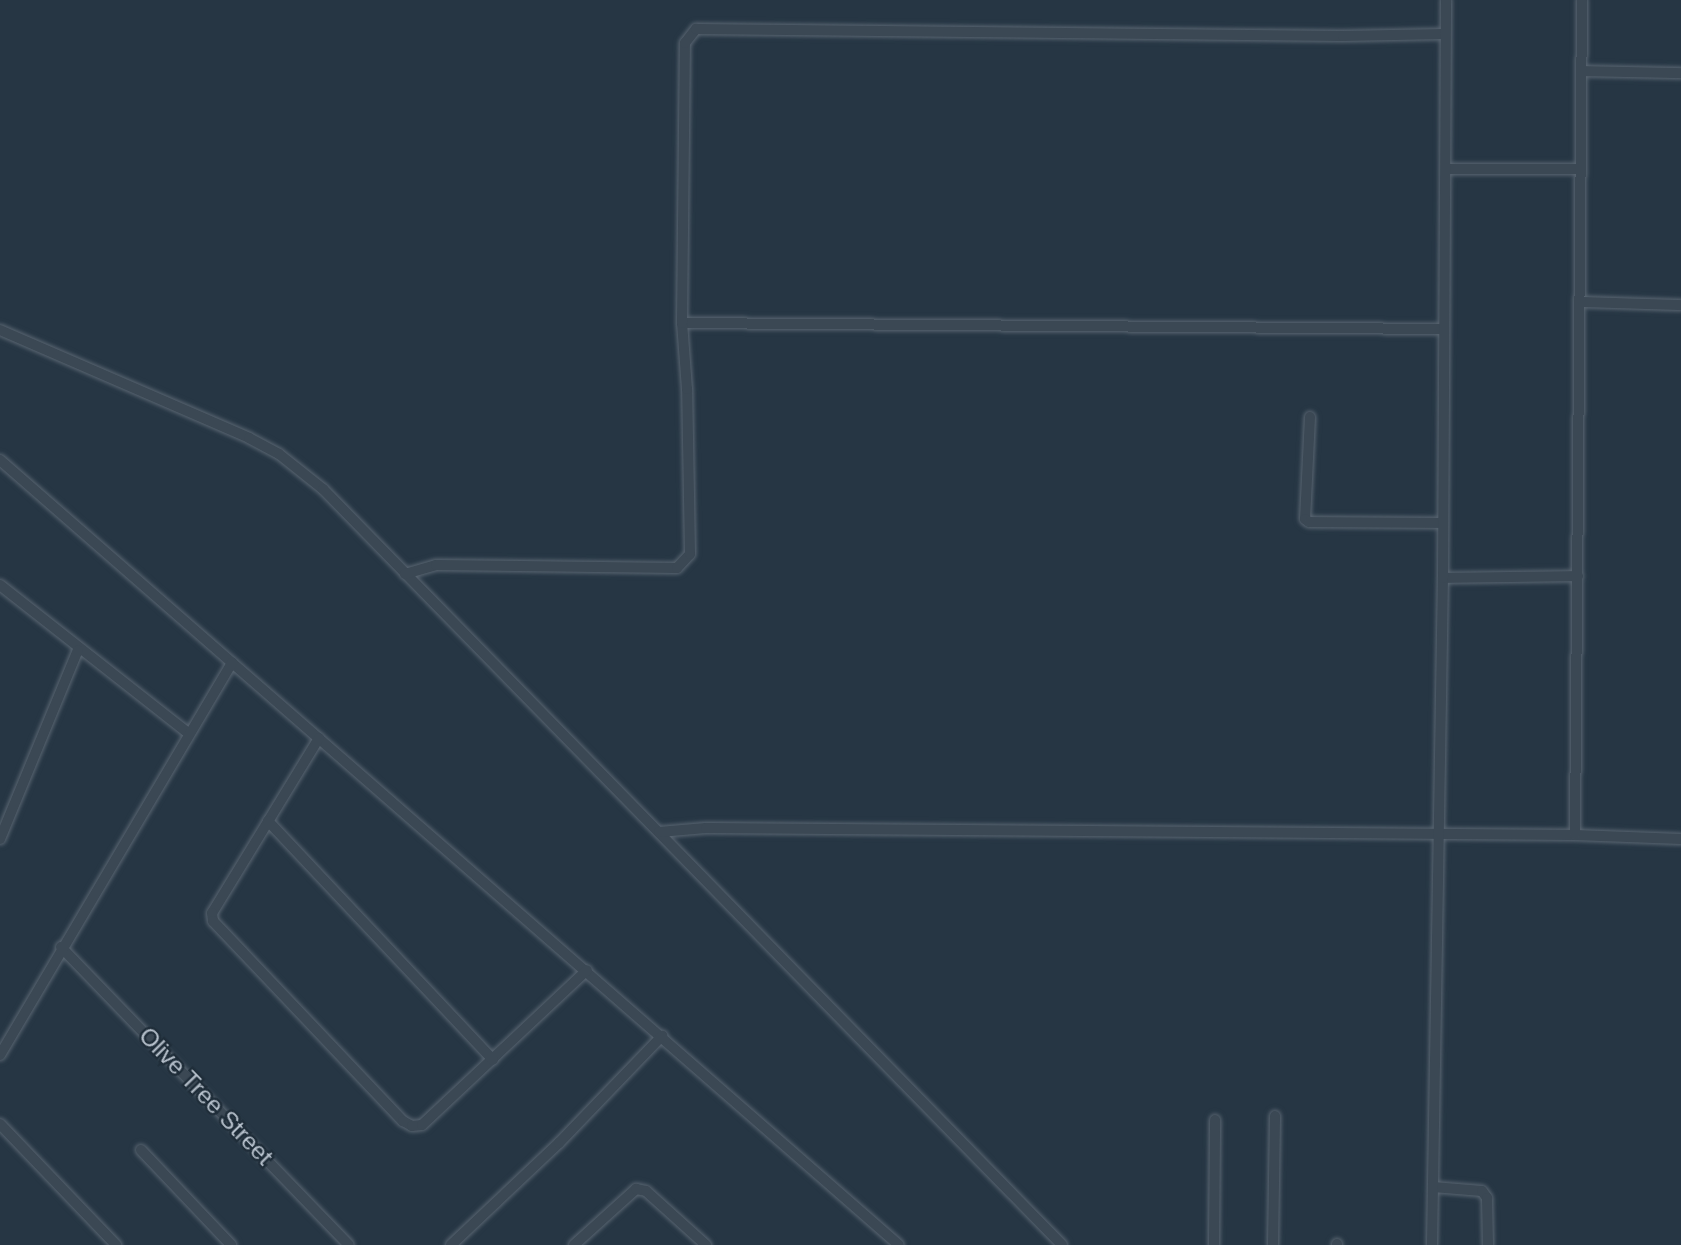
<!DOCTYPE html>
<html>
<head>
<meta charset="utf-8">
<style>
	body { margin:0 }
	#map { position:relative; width:1681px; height:1245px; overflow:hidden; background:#263644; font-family:Arial,sans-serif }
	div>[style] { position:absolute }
	.roads { filter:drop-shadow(0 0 2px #596571) drop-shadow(0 0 2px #596571) }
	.minor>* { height:10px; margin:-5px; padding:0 5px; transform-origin:5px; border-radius:5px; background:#3b4854 }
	span { translate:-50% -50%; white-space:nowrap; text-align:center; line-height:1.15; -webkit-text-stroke:5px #1f2d39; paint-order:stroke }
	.street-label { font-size:24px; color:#b8c2cd }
</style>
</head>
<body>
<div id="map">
	<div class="roads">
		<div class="minor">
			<i style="left:1584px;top:71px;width:97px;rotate:1.2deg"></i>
			<i style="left:1446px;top:169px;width:135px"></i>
			<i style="left:1580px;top:302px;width:101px;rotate:1.7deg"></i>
			<i style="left:682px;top:323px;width:760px;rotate:0.45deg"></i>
			<i style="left:0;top:330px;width:271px;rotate:23.4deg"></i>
			<i style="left:249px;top:438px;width:34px;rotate:28deg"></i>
			<i style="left:279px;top:454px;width:56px;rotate:38.5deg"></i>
			<i style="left:323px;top:489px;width:1057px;rotate:45.65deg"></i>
			<i style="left:1310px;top:417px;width:102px;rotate:92.8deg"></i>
			<i style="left:1305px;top:519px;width:5px;rotate:37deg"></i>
			<i style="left:1309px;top:522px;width:134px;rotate:0.4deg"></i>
			<i style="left:0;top:460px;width:1193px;rotate:41.13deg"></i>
			<i style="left:405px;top:574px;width:32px;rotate:-16deg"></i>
			<i style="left:436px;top:565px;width:241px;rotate:0.7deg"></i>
			<i style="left:677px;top:568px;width:19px;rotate:-47deg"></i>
			<i style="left:690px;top:554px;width:165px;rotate:-91deg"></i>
			<i style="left:687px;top:389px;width:66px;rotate:-94.3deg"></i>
			<i style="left:682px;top:323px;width:280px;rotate:-89.4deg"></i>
			<i style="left:685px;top:43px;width:18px;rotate:-52deg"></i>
			<i style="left:696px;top:29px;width:647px;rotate:0.62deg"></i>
			<i style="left:1343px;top:36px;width:101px;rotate:-1.1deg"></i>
			<i style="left:1443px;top:578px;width:135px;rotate:-0.8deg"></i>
			<i style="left:0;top:585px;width:239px;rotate:38.2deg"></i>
			<i style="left:319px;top:738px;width:205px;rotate:121.4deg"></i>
			<i style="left:212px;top:913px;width:8px;rotate:83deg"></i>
			<i style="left:213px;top:921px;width:276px;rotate:46.5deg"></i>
			<i style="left:403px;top:1121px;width:10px;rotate:29deg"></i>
			<i style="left:412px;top:1126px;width:10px;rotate:-6deg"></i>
			<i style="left:422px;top:1125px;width:226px;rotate:-43.2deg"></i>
			<i style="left:268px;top:821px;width:328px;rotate:46.7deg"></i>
			<i style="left:659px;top:832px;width:47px;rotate:-4.9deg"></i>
			<i style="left:706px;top:828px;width:869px;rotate:0.46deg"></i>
			<i style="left:1575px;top:835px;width:106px;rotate:2.2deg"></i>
			<i style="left:1575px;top:835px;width:835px;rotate:-89.52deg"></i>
			<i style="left:0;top:839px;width:204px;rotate:-67.6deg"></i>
			<i style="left:61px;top:947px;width:414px;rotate:46deg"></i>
			<i style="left:0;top:1055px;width:456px;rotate:-59.4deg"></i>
			<i style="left:0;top:1124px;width:168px;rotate:46.2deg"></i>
			<i style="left:141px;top:1150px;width:131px;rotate:46.5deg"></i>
			<i style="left:1433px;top:1187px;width:49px;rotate:4.7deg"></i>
			<i style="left:1482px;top:1191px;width:9px;rotate:54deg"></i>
			<i style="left:1487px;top:1198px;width:47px;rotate:88.8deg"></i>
			<i style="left:1337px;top:1244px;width:1px;rotate:90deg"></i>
			<i style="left:451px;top:1245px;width:149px;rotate:-43.4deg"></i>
			<i style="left:559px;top:1143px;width:149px;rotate:-46.1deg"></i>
			<i style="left:574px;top:1245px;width:84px;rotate:-42.1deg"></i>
			<i style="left:636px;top:1189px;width:10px;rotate:11deg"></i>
			<i style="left:646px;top:1191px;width:81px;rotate:42deg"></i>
			<i style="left:1214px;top:1245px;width:125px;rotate:-89.5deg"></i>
			<i style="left:1273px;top:1245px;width:129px;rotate:-89.1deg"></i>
			<i style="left:1432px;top:1245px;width:667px;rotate:-89.06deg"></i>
			<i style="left:1443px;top:578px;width:578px;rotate:-89.7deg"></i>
		</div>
	</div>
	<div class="street-label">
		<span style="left:206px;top:1096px;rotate:46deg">Olive Tree Street</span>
	</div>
</div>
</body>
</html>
